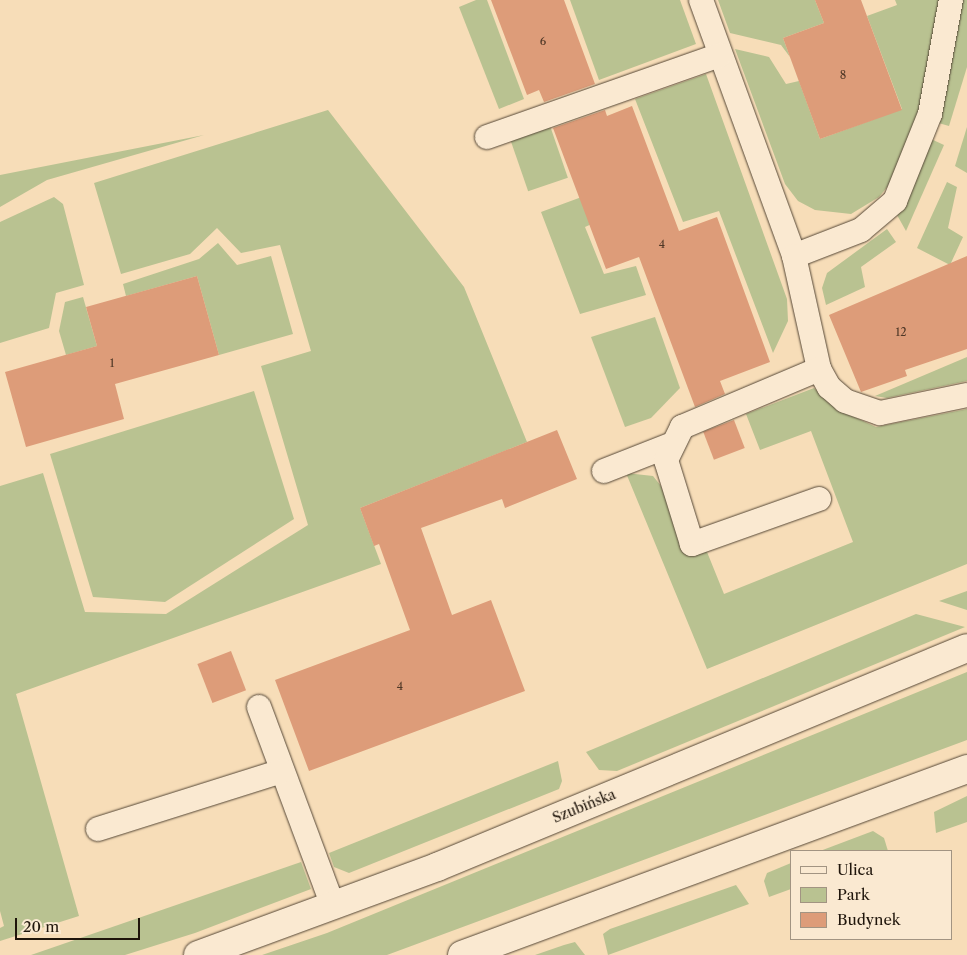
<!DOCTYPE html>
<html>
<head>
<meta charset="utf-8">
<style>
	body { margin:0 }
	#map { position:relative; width:967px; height:955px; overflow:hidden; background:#f7ddb8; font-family:"Libre Caslon Text",serif }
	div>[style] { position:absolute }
	.green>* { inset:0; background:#b9c291; transform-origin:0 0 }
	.building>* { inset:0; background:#dd9c79; transform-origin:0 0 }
	.roads { filter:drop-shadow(0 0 1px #554736) drop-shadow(0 0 1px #554736) }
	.service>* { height:24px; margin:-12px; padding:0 12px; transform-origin:12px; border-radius:12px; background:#fae9d1 }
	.secondary>* { height:28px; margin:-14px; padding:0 14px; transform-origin:14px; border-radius:14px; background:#fae9d1 }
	span { translate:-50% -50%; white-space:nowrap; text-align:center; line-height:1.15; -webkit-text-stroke:5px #fae9d1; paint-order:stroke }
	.number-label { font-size:11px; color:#4e3726 }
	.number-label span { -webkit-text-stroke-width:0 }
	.street-label { font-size:14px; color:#1f150b }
	.legend { position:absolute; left:790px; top:850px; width:162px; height:90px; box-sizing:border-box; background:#fae9d1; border:1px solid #a29482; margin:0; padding:6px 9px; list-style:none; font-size:15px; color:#1f150b }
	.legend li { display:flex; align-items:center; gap:10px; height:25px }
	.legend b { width:25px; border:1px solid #a29482 }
	.scale { position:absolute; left:15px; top:918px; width:125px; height:22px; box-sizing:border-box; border:2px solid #1f150b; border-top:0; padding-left:6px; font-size:15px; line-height:18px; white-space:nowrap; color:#1f150b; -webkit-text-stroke:4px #fae9d1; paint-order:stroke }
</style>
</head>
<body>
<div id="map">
	<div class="green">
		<i style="clip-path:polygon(476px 0,487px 0,524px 99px,499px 109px,459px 7px)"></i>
		<i style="clip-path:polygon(570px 0,680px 0,696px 44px,599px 80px)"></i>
		<i style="clip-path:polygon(718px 0,815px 0,824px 23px,783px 38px,790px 57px,781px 45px,730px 33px)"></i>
		<i style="clip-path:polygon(895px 0,943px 0,930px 84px,888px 186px,879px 197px,851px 214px,815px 210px,798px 201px,785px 184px,735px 49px,769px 57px,786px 84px,799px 81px,820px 139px,902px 109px,867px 16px,897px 5px)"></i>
		<i style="clip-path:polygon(958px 0,967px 0,967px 67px,949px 126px,935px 122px)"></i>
		<i style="clip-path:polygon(706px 74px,787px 299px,788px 321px,773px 353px,719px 211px,683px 222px,635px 99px)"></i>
		<i style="clip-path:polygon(328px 110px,464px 287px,527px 442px,360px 508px,381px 564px,16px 694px,79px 916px,0 941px,0 928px,4px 926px,0 911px,0 486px,43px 473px,85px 612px,166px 614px,308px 525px,261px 366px,311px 351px,280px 245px,241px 253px,217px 228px,190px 254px,121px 274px,94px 183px)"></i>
		<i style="left:548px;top:120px;width:61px;height:42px;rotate:71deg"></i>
		<i style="clip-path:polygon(967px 127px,967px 173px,955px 166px)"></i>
		<i style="clip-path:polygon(204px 135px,47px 180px,0 207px,0 175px)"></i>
		<i style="clip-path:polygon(931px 139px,944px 145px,906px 231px,897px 215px)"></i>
		<i style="clip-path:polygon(947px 182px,957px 187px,948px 228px,963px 237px,950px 265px,917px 248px)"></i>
		<i style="clip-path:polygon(587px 195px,596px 222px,585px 227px,604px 274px,636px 266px,646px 295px,580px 314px,541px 212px)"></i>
		<i style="clip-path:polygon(54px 197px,63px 204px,84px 285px,56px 293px,49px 328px,0 343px,0 222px)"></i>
		<i style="clip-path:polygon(887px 229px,896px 242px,861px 267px,865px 287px,826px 305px,822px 288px,827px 273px)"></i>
		<i style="clip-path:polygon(218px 243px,237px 265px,271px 256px,293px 334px,219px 355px,197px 276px,126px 296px,123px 284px,199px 259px)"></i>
		<i style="clip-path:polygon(83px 297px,97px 346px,66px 355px,59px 331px,65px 302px)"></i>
		<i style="clip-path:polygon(655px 317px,680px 388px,651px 418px,625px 427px,591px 337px)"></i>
		<i style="clip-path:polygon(967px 357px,967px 381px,887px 398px,875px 396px)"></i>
		<i style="clip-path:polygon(814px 388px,835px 408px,876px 427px,967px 409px,967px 564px,707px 669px,626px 473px,653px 476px,661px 486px,686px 553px,705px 547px,724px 594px,853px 542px,811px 431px,760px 450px,746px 414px)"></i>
		<i style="clip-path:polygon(254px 391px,294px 519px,165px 602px,93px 597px,50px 454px)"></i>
		<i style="clip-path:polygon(967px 591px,967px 610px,939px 601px)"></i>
		<i style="clip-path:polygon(916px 614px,965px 627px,617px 771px,599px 770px,586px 752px)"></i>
		<i style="clip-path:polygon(967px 672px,967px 740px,387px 955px,262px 955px,327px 933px)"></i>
		<i style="clip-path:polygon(558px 761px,562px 781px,559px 789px,349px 873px,334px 867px,329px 853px)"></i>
		<i style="clip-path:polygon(967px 796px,967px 822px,936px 833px,934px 812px)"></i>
		<i style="clip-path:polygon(873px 831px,884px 838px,888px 851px,820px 851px)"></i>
		<i style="clip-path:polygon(301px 862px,311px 889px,195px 933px,125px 955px,31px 955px)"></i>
		<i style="clip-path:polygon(791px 863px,791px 889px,769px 897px,764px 881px,767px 873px)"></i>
		<i style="clip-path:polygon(736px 885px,749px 904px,608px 955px,603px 934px,610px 929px)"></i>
		<i style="clip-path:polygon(575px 942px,585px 955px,535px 955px,564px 945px)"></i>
	</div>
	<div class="building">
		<i style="clip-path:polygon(491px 0,564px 0,595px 84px,544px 102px,539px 90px,527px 95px)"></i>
		<i style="clip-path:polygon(815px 0,861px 0,902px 110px,820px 139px,783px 38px,824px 23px)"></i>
		<i style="clip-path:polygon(632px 106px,679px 231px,717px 217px,770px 362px,720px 381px,725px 394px,695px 407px,639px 257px,606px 269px,553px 128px,605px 110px,607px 116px)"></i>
		<i style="clip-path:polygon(967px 256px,967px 349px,905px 370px,907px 376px,861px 392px,829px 315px)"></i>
		<i style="clip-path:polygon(197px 276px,219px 355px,115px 384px,124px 419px,26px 447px,5px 372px,97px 346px,86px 307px)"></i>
		<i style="left:734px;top:420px;width:30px;height:33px;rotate:69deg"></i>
		<i style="clip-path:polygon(557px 430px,577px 479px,505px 508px,502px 499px,421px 528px,452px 615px,491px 600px,525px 691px,309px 771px,275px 680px,410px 630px,379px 544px,374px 546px,360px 508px)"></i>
		<i style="left:231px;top:651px;width:42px;height:36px;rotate:69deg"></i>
	</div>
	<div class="roads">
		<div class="service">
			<i style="left:701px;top:0;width:272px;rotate:70deg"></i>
			<i style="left:794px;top:256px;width:72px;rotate:-21.2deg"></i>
			<i style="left:861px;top:230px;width:45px;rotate:-40.5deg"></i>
			<i style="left:895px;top:201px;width:94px;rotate:-68.1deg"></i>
			<i style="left:930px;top:114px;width:116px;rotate:-79.6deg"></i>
			<i style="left:487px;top:137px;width:247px;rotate:-19.4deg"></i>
			<i style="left:794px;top:256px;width:116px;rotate:77.5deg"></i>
			<i style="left:819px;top:369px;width:21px;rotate:61deg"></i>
			<i style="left:829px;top:387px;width:21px;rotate:41deg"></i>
			<i style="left:845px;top:401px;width:37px;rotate:19deg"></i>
			<i style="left:880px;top:413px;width:89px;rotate:-11.7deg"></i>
			<i style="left:604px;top:471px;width:71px;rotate:-21.5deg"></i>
			<i style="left:819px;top:499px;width:135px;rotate:160.5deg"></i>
			<i style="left:692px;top:544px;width:88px;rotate:-107.2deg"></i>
			<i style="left:666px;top:460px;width:37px;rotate:-64deg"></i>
			<i style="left:682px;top:427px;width:149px;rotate:-22.9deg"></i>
			<i style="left:259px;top:707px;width:212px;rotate:69.6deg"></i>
			<i style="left:98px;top:829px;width:193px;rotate:-17.5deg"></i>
		</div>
		<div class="secondary">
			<i style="left:198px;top:955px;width:255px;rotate:-20.2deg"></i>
			<i style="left:437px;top:867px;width:573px;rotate:-22.45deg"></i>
			<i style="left:462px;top:955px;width:538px;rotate:-20.22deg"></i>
		</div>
	</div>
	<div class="number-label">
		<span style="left:543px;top:41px">6</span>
		<span style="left:843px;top:75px">8</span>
		<span style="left:662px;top:244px">4</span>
		<span style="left:901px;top:332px">12</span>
		<span style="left:112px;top:363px">1</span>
		<span style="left:400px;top:686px">4</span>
	</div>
	<div class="street-label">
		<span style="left:584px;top:806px;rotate:-22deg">Szubińska</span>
	</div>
	<ul class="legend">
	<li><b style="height:6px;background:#fae9d1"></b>Ulica</li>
	<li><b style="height:14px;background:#b9c291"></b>Park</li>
	<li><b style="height:14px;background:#dd9c79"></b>Budynek</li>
	</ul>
	<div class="scale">20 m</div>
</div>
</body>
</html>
